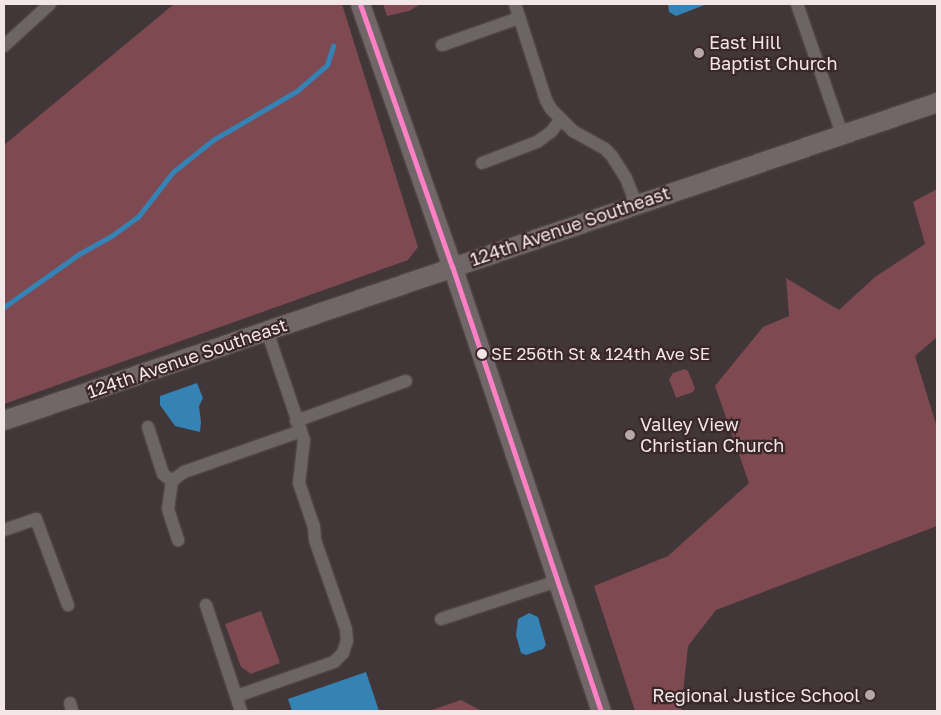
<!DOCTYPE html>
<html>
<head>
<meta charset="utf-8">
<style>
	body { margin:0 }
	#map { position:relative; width:941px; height:715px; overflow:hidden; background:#413638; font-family:"Golos Text",sans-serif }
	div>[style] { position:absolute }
	.green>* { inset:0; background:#7e4951 }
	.water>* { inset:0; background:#3582b5 }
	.stream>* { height:4.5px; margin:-2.25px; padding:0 2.25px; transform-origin:2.25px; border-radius:2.25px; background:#3582b5 }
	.roads { filter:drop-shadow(0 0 1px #5c5354) drop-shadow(0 0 1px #5c5354) }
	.street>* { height:12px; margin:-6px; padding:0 6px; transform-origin:6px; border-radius:6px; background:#6c6465 }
	.secondary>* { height:19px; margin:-9.5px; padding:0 9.5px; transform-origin:9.5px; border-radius:9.5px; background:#716668 }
	.bus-1>* { height:5px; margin:-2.5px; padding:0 2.5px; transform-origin:2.5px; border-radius:2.5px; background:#ff80c5 }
	.dots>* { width:14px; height:14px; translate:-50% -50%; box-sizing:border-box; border:2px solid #3a272a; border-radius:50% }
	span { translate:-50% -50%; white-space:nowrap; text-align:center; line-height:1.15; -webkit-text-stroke:4.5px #3a272a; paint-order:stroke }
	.bus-label { font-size:17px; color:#f3e6e7 }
	.left { translate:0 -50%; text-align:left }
	.poi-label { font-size:18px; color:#f3e6e7 }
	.right { translate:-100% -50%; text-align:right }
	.street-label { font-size:18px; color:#f3e6e7 }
	.frame { position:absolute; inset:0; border:5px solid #f3e6e7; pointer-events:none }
</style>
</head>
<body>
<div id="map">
	<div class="green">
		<i style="clip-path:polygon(174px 4px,342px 4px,418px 247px,408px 260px,4px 404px,4px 145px)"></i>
		<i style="clip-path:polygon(383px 4px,421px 4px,409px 11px,387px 16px)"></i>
		<i style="clip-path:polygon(937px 189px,937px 337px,915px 356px,937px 427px,937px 526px,716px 610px,688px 646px,681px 711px,635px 711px,594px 586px,668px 556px,749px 483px,715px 386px,763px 327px,789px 316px,786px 278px,839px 310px,875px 277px,925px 244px,913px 202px)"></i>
		<i style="clip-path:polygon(685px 369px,688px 371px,695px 388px,693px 392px,676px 398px,669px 379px,673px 373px)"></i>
		<i style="clip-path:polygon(261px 611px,280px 663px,251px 674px,241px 667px,225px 624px)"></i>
		<i style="clip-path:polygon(461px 700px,482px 711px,429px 711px)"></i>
	</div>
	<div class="water">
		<i style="clip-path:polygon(668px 4px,707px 4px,676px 16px,669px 12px)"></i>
		<i style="clip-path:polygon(197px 383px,203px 398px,199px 406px,201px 422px,200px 432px,175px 426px,160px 405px,160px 396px)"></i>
		<i style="clip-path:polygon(529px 613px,538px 617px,546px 645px,543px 649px,526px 655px,521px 653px,516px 635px,518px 619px)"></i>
		<i style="clip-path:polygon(366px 672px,379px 711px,292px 711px,288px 699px)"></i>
	</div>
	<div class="stream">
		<i style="left:4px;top:307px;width:92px;rotate:-35.2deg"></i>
		<i style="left:79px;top:254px;width:35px;rotate:-29deg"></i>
		<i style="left:110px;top:237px;width:34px;rotate:-36deg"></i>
		<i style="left:138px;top:217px;width:57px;rotate:-52.1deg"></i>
		<i style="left:173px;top:172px;width:51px;rotate:-38.7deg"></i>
		<i style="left:213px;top:140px;width:97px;rotate:-30.3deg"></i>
		<i style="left:297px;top:91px;width:40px;rotate:-41deg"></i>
		<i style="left:327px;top:65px;width:20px;rotate:-72deg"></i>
	</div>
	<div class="roads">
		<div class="street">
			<i style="left:515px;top:4px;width:101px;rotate:72.1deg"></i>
			<i style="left:546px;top:100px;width:10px;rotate:61deg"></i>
			<i style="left:551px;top:109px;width:31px;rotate:45deg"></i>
			<i style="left:573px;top:131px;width:37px;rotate:29deg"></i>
			<i style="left:605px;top:149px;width:10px;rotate:45deg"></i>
			<i style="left:612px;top:156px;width:26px;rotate:58deg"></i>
			<i style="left:626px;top:178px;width:28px;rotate:69deg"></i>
			<i style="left:797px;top:4px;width:138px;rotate:70.9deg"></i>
			<i style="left:442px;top:45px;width:82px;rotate:-19.3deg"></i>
			<i style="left:4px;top:46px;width:62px;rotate:-42.4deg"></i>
			<i style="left:482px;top:163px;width:59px;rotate:-20.9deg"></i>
			<i style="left:537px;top:142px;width:17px;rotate:-36deg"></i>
			<i style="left:551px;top:132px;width:15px;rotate:-53deg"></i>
			<i style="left:296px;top:421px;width:117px;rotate:-20deg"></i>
			<i style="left:148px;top:427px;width:49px;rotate:72.3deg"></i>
			<i style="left:163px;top:474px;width:11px;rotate:38deg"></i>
			<i style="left:172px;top:481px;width:28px;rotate:98deg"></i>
			<i style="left:168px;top:509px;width:33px;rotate:72deg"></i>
			<i style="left:172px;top:481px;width:15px;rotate:-37deg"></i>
			<i style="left:184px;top:472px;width:124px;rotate:-19.3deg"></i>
			<i style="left:4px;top:530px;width:34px;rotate:-19deg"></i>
			<i style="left:36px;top:519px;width:92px;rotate:69.6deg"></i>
			<i style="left:206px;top:605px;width:112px;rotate:71.7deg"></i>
			<i style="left:441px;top:619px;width:122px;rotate:-18.1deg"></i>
			<i style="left:237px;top:696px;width:103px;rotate:-19.3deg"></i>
			<i style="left:334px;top:662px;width:13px;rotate:-45deg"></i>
			<i style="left:343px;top:653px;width:13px;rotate:-72deg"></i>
			<i style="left:347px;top:641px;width:12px;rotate:-95deg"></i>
			<i style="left:346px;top:629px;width:94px;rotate:-109.2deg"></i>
			<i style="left:315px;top:540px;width:13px;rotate:-94deg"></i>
			<i style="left:314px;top:527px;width:46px;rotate:-108.8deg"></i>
			<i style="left:299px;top:483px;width:43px;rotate:-83.4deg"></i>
			<i style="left:304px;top:440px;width:115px;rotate:-108.7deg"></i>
			<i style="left:70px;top:703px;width:8px;rotate:76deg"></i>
		</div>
		<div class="secondary">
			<i style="left:360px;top:4px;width:278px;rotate:70.7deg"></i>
			<i style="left:452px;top:266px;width:469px;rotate:71.5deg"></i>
			<i style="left:4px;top:420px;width:986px;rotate:-18.82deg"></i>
		</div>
	</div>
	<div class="bus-1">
		<i style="left:360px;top:4px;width:278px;rotate:70.7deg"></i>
		<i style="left:452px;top:266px;width:469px;rotate:71.5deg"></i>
	</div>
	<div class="dots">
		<i style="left:699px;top:53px;background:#b5a8aa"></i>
		<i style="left:482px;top:354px;background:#f3e6e7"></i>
		<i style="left:630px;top:435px;background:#b5a8aa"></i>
		<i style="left:870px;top:695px;background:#b5a8aa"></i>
	</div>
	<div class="bus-label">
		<span class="left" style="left:491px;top:354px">SE 256th St &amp; 124th Ave SE</span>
	</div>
	<div class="poi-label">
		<span class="left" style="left:709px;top:53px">East Hill<br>Baptist Church</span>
		<span class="left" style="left:640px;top:435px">Valley View<br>Christian Church</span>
		<span class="right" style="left:860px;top:695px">Regional Justice School</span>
	</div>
	<div class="street-label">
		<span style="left:570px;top:226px;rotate:-19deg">124th Avenue Southeast</span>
		<span style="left:187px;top:358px;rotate:-19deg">124th Avenue Southeast</span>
	</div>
	<div class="frame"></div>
</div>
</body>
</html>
